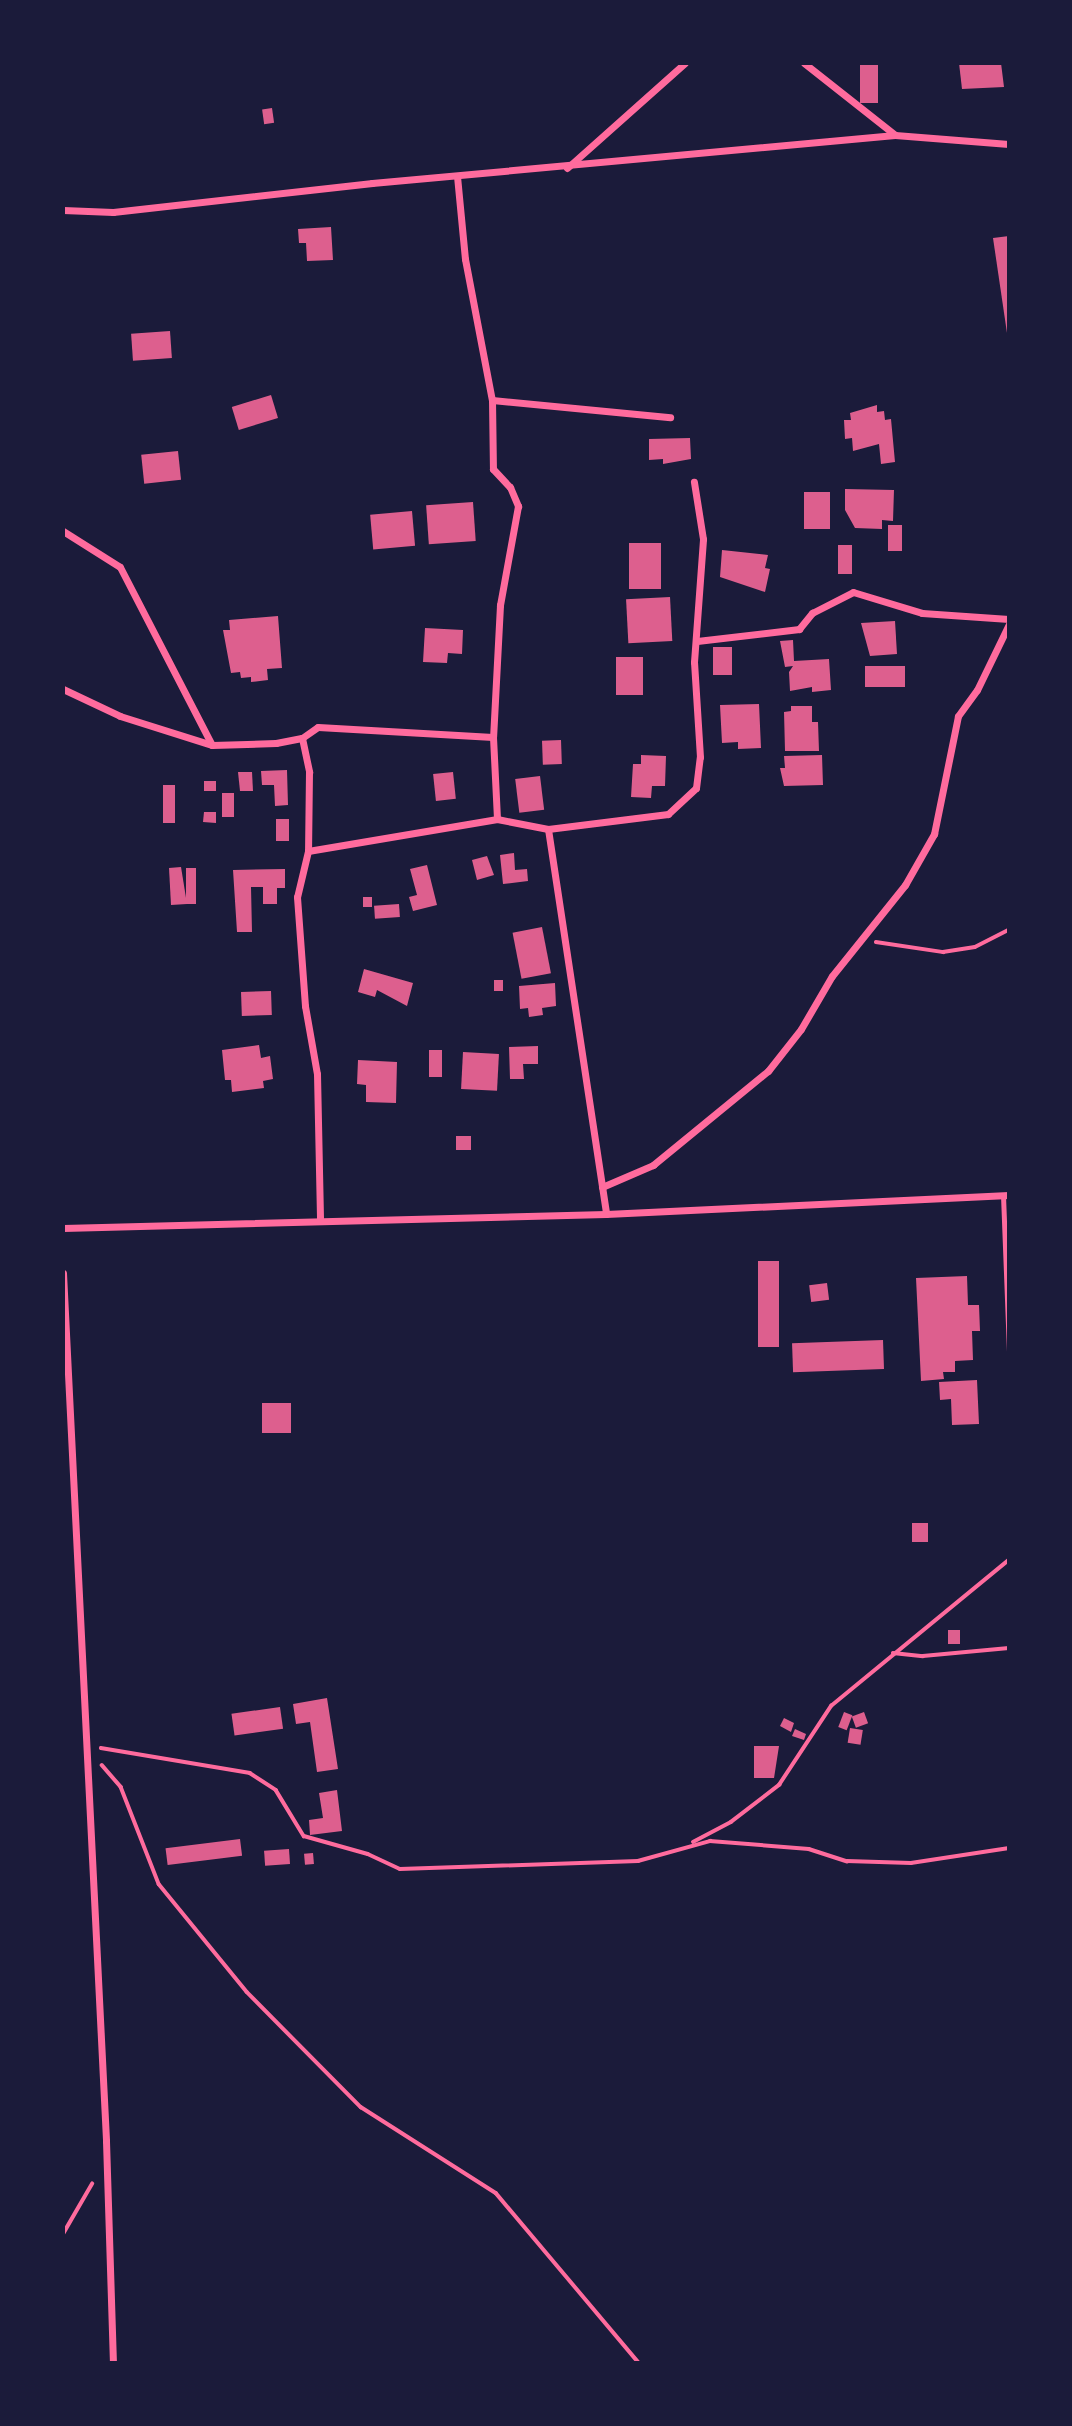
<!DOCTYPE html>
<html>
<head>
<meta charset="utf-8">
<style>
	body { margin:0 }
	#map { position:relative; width:1072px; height:2426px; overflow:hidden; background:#1b1b3a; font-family:Commissioner,sans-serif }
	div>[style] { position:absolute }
	.building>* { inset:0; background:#dd5f8e; transform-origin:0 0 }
	.path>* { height:3.5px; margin:-1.75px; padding:0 1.75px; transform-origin:1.75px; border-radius:1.75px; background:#ff6b9d }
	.service>* { height:5px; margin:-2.5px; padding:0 2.5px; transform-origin:2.5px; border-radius:2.5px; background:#ff6b9d }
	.minor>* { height:7px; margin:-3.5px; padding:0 3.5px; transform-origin:3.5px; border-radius:3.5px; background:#ff6b9d }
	span { translate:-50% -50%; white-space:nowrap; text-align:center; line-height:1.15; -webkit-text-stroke:6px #1b1b3a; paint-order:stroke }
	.frame { position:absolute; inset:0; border:65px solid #1b1b3a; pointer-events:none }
</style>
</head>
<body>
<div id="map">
	<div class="building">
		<i style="left:860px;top:63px;width:18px;height:40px"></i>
		<i style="clip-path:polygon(959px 63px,1001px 63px,1004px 87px,962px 89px)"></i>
		<i style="left:272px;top:108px;width:15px;height:10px;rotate:82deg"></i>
		<i style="clip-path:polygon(331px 227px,333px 260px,307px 261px,306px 243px,299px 243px,298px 229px)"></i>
		<i style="clip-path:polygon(1009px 236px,1009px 333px,1007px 333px,993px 238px)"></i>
		<i style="left:170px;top:331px;width:27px;height:39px;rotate:86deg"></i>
		<i style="left:271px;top:395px;width:24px;height:41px;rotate:73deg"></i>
		<i style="clip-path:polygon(877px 405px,877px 412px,884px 411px,885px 420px,891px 419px,895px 462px,881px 464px,879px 444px,853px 451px,852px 438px,845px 439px,844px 420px,851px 420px,850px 413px)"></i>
		<i style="clip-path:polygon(690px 438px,691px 459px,663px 464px,663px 459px,649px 460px,649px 439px)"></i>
		<i style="left:178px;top:451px;width:29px;height:37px;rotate:84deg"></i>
		<i style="clip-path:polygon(845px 489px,894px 490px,893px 521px,882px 520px,882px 529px,855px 528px,845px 510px)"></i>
		<i style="left:804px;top:492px;width:26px;height:37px"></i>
		<i style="left:473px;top:502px;width:39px;height:47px;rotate:86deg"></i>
		<i style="left:412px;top:511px;width:35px;height:42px;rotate:85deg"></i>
		<i style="left:888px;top:525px;width:14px;height:26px"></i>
		<i style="left:629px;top:543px;width:32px;height:46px"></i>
		<i style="left:838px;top:545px;width:14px;height:29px"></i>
		<i style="clip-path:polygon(722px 550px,768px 555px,765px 568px,770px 569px,765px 592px,720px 577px)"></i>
		<i style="left:670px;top:597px;width:44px;height:44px;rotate:87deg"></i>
		<i style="clip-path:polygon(278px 616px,282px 668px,267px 669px,268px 680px,251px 682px,251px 677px,241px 678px,240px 672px,231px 673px,223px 630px,230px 630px,229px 620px)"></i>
		<i style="clip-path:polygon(895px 621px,897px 654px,870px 656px,861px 623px)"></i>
		<i style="clip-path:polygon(425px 628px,463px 630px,462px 654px,448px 653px,447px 663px,423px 662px)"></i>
		<i style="clip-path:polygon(793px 640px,794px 661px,829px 659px,831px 690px,812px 692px,812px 687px,790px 691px,789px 672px,793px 666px,785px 667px,780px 641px)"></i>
		<i style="left:713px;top:647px;width:19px;height:28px"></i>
		<i style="left:616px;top:657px;width:27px;height:38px"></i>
		<i style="left:905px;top:666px;width:21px;height:40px;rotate:90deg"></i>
		<i style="clip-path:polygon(759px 704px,761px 748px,738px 749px,738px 742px,722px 743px,720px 705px)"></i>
		<i style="clip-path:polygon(791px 706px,812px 706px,812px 722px,818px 722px,819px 751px,785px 751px,784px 712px,791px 711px)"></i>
		<i style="left:561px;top:740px;width:24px;height:19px;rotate:88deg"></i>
		<i style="clip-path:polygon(641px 755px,666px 756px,665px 786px,652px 786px,651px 798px,631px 797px,633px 764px,641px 764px)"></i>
		<i style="clip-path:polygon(822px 755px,823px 785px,784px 786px,780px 768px,785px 768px,784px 756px)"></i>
		<i style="clip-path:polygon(287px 770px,288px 805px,275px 806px,274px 785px,262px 785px,261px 771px)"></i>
		<i style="clip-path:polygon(238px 772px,252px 772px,253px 791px,240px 791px)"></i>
		<i style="left:453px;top:772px;width:27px;height:20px;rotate:84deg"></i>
		<i style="left:540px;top:776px;width:34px;height:25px;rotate:83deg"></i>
		<i style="left:216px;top:781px;width:10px;height:12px;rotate:90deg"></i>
		<i style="left:163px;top:785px;width:12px;height:38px"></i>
		<i style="left:222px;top:793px;width:12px;height:24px"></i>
		<i style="clip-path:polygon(204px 812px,216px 812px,216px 823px,203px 822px)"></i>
		<i style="left:289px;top:819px;width:22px;height:13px;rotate:90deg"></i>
		<i style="clip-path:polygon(514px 853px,515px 870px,527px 869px,528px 881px,503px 884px,500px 855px)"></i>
		<i style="clip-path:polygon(487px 856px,494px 875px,477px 880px,472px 860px)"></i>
		<i style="clip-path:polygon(427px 865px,437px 905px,413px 911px,409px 897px,417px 895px,410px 869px)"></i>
		<i style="clip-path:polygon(181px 867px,187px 904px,171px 905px,169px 868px)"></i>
		<i style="left:186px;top:868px;width:10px;height:36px"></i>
		<i style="clip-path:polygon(285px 869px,285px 888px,277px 888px,277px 904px,263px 904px,263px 887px,251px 887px,252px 932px,237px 932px,233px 870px)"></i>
		<i style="left:363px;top:897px;width:9px;height:10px"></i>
		<i style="left:399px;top:904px;width:13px;height:25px;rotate:86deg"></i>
		<i style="left:542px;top:927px;width:47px;height:30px;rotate:79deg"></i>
		<i style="clip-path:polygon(364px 969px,413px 983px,407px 1006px,377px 990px,375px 997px,358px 992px)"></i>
		<i style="left:494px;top:980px;width:9px;height:11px"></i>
		<i style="clip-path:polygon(555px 983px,556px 1006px,542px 1008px,543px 1015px,529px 1017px,528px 1008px,520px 1009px,519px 986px)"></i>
		<i style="left:271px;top:991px;width:24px;height:30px;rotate:88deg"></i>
		<i style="clip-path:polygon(259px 1045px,261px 1058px,270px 1056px,273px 1079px,263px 1081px,264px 1088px,232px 1092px,231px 1080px,225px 1080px,222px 1050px)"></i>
		<i style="clip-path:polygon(538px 1046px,538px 1064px,523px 1064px,524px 1079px,510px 1079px,509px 1047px)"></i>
		<i style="left:429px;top:1050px;width:13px;height:27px"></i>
		<i style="left:463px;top:1052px;width:36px;height:37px;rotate:3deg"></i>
		<i style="clip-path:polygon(358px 1060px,397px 1062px,396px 1103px,366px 1102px,366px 1085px,357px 1084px)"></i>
		<i style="left:456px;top:1136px;width:15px;height:14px"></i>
		<i style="left:758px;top:1261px;width:21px;height:86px"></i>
		<i style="clip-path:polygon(967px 1276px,968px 1305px,979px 1305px,980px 1331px,972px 1331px,973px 1360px,955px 1361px,955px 1372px,943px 1372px,944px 1379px,921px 1381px,916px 1278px)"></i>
		<i style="left:827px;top:1283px;width:17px;height:18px;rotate:83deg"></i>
		<i style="left:883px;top:1340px;width:29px;height:91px;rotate:88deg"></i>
		<i style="clip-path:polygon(977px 1380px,979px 1424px,952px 1425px,951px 1399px,940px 1400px,939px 1382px)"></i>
		<i style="left:262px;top:1403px;width:29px;height:30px"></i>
		<i style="left:912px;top:1523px;width:16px;height:19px"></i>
		<i style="left:948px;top:1630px;width:12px;height:14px"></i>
		<i style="clip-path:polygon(327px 1698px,338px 1769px,317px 1772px,310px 1722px,296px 1724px,293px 1704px)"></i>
		<i style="left:280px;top:1707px;width:22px;height:49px;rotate:82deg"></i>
		<i style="left:844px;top:1712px;width:9px;height:16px;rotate:21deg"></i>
		<i style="left:864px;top:1712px;width:12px;height:13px;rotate:70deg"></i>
		<i style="clip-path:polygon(784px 1718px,794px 1723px,791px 1732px,780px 1726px)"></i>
		<i style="left:850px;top:1728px;width:13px;height:15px;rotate:9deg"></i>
		<i style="clip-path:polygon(795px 1729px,806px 1734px,804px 1740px,792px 1736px)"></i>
		<i style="clip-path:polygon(754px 1746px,779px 1746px,774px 1778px,754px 1778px)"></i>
		<i style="clip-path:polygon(337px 1790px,342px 1831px,310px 1835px,309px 1820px,323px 1818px,319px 1793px)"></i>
		<i style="left:240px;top:1839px;width:17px;height:75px;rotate:83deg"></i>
		<i style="left:289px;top:1849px;width:15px;height:25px;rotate:86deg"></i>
		<i style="left:313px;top:1853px;width:11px;height:9px;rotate:85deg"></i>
	</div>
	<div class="path">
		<i style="left:876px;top:942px;width:68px;rotate:8.5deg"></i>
		<i style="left:943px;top:952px;width:32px;rotate:-9deg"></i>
		<i style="left:975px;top:947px;width:38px;rotate:-27deg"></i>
		<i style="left:893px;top:1653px;width:30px;rotate:6deg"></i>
		<i style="left:923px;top:1656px;width:86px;rotate:-5.3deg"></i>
		<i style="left:101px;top:1748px;width:151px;rotate:9.5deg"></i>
		<i style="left:250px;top:1773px;width:31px;rotate:33deg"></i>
		<i style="left:276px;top:1790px;width:54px;rotate:58.7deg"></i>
		<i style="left:304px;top:1836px;width:66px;rotate:15.7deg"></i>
		<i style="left:368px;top:1854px;width:35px;rotate:25deg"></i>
		<i style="left:400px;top:1869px;width:238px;rotate:-1.9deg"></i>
		<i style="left:638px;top:1861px;width:75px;rotate:-15.5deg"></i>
		<i style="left:710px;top:1841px;width:99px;rotate:4.6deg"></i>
		<i style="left:809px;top:1849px;width:40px;rotate:18deg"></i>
		<i style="left:847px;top:1861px;width:64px;rotate:1.8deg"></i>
		<i style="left:911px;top:1863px;width:99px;rotate:-8.7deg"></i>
		<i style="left:102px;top:1765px;width:29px;rotate:49deg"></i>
		<i style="left:121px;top:1787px;width:104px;rotate:68.6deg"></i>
		<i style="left:159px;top:1884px;width:139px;rotate:50.8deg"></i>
		<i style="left:247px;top:1992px;width:162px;rotate:45.3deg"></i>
		<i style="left:361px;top:2107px;width:160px;rotate:32.5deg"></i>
		<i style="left:496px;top:2193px;width:222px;rotate:49.9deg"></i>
		<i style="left:693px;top:1842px;width:43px;rotate:-27.8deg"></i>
		<i style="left:731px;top:1822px;width:61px;rotate:-37.6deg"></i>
		<i style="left:779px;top:1785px;width:95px;rotate:-56.6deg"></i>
		<i style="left:831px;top:1706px;width:230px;rotate:-39.4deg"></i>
		<i style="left:63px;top:2234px;width:58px;rotate:-59.9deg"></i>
	</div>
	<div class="service">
		<i style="left:1003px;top:1195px;width:158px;rotate:87.8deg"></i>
	</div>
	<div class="minor">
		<i style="left:804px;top:63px;width:115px;rotate:38.3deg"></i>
		<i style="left:567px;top:168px;width:158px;rotate:-41.7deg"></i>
		<i style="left:457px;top:176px;width:83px;rotate:84.5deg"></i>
		<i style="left:465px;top:259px;width:144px;rotate:79.2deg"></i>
		<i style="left:492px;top:400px;width:179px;rotate:5.5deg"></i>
		<i style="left:63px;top:210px;width:50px;rotate:2.3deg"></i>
		<i style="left:113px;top:212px;width:261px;rotate:-6.4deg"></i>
		<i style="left:372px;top:183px;width:525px;rotate:-5.24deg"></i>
		<i style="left:895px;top:135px;width:114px;rotate:4.5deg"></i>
		<i style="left:492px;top:400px;width:69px;rotate:89.2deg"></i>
		<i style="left:493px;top:469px;width:25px;rotate:47deg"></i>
		<i style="left:510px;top:487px;width:21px;rotate:67deg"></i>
		<i style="left:518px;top:506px;width:101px;rotate:100.3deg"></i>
		<i style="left:500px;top:605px;width:132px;rotate:93deg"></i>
		<i style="left:493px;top:737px;width:82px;rotate:87.2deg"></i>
		<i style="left:63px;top:531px;width:67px;rotate:32.3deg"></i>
		<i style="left:120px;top:567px;width:200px;rotate:62.7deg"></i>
		<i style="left:697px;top:641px;width:103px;rotate:-6.7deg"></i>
		<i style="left:799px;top:629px;width:21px;rotate:-51deg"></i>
		<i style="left:812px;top:613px;width:46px;rotate:-27.1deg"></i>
		<i style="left:853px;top:592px;width:72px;rotate:16.9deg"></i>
		<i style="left:922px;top:613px;width:87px;rotate:3.9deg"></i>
		<i style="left:63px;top:689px;width:63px;rotate:25.3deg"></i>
		<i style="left:120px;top:716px;width:96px;rotate:17.5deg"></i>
		<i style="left:212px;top:745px;width:64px;rotate:-1.8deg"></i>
		<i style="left:276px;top:743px;width:26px;rotate:-11deg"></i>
		<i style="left:302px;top:738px;width:19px;rotate:-35deg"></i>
		<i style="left:318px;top:727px;width:175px;rotate:3.3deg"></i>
		<i style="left:302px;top:738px;width:35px;rotate:78deg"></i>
		<i style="left:309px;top:772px;width:79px;rotate:90.7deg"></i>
		<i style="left:308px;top:851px;width:47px;rotate:103.4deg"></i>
		<i style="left:297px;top:897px;width:109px;rotate:85.8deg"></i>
		<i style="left:305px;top:1006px;width:69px;rotate:80deg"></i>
		<i style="left:317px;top:1074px;width:146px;rotate:88.8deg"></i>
		<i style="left:548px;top:829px;width:121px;rotate:-7.1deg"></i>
		<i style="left:668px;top:814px;width:38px;rotate:-43deg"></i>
		<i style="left:696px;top:788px;width:31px;rotate:-83deg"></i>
		<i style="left:700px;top:757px;width:95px;rotate:-93.6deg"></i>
		<i style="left:694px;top:662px;width:123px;rotate:-85.8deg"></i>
		<i style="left:703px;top:539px;width:58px;rotate:-99deg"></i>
		<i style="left:308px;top:851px;width:192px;rotate:-9.6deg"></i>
		<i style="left:497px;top:819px;width:52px;rotate:11.1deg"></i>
		<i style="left:548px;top:829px;width:389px;rotate:81.4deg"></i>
		<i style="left:602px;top:1187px;width:56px;rotate:-23.3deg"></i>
		<i style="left:653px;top:1165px;width:149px;rotate:-39.3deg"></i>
		<i style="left:768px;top:1071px;width:53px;rotate:-51.8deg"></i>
		<i style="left:801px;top:1029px;width:61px;rotate:-59.7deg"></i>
		<i style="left:832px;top:976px;width:117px;rotate:-51.3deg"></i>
		<i style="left:905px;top:885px;width:59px;rotate:-60.4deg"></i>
		<i style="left:934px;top:834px;width:120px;rotate:-78.5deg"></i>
		<i style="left:958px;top:716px;width:32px;rotate:-54deg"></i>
		<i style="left:977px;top:690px;width:73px;rotate:-64.1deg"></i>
		<i style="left:63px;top:1228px;width:543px;rotate:-1.48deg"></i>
		<i style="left:606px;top:1214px;width:403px;rotate:-2.7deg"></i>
		<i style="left:63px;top:1273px;width:869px;rotate:87.16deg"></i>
		<i style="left:106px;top:2141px;width:222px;rotate:88.2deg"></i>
	</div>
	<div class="frame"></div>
</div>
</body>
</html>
